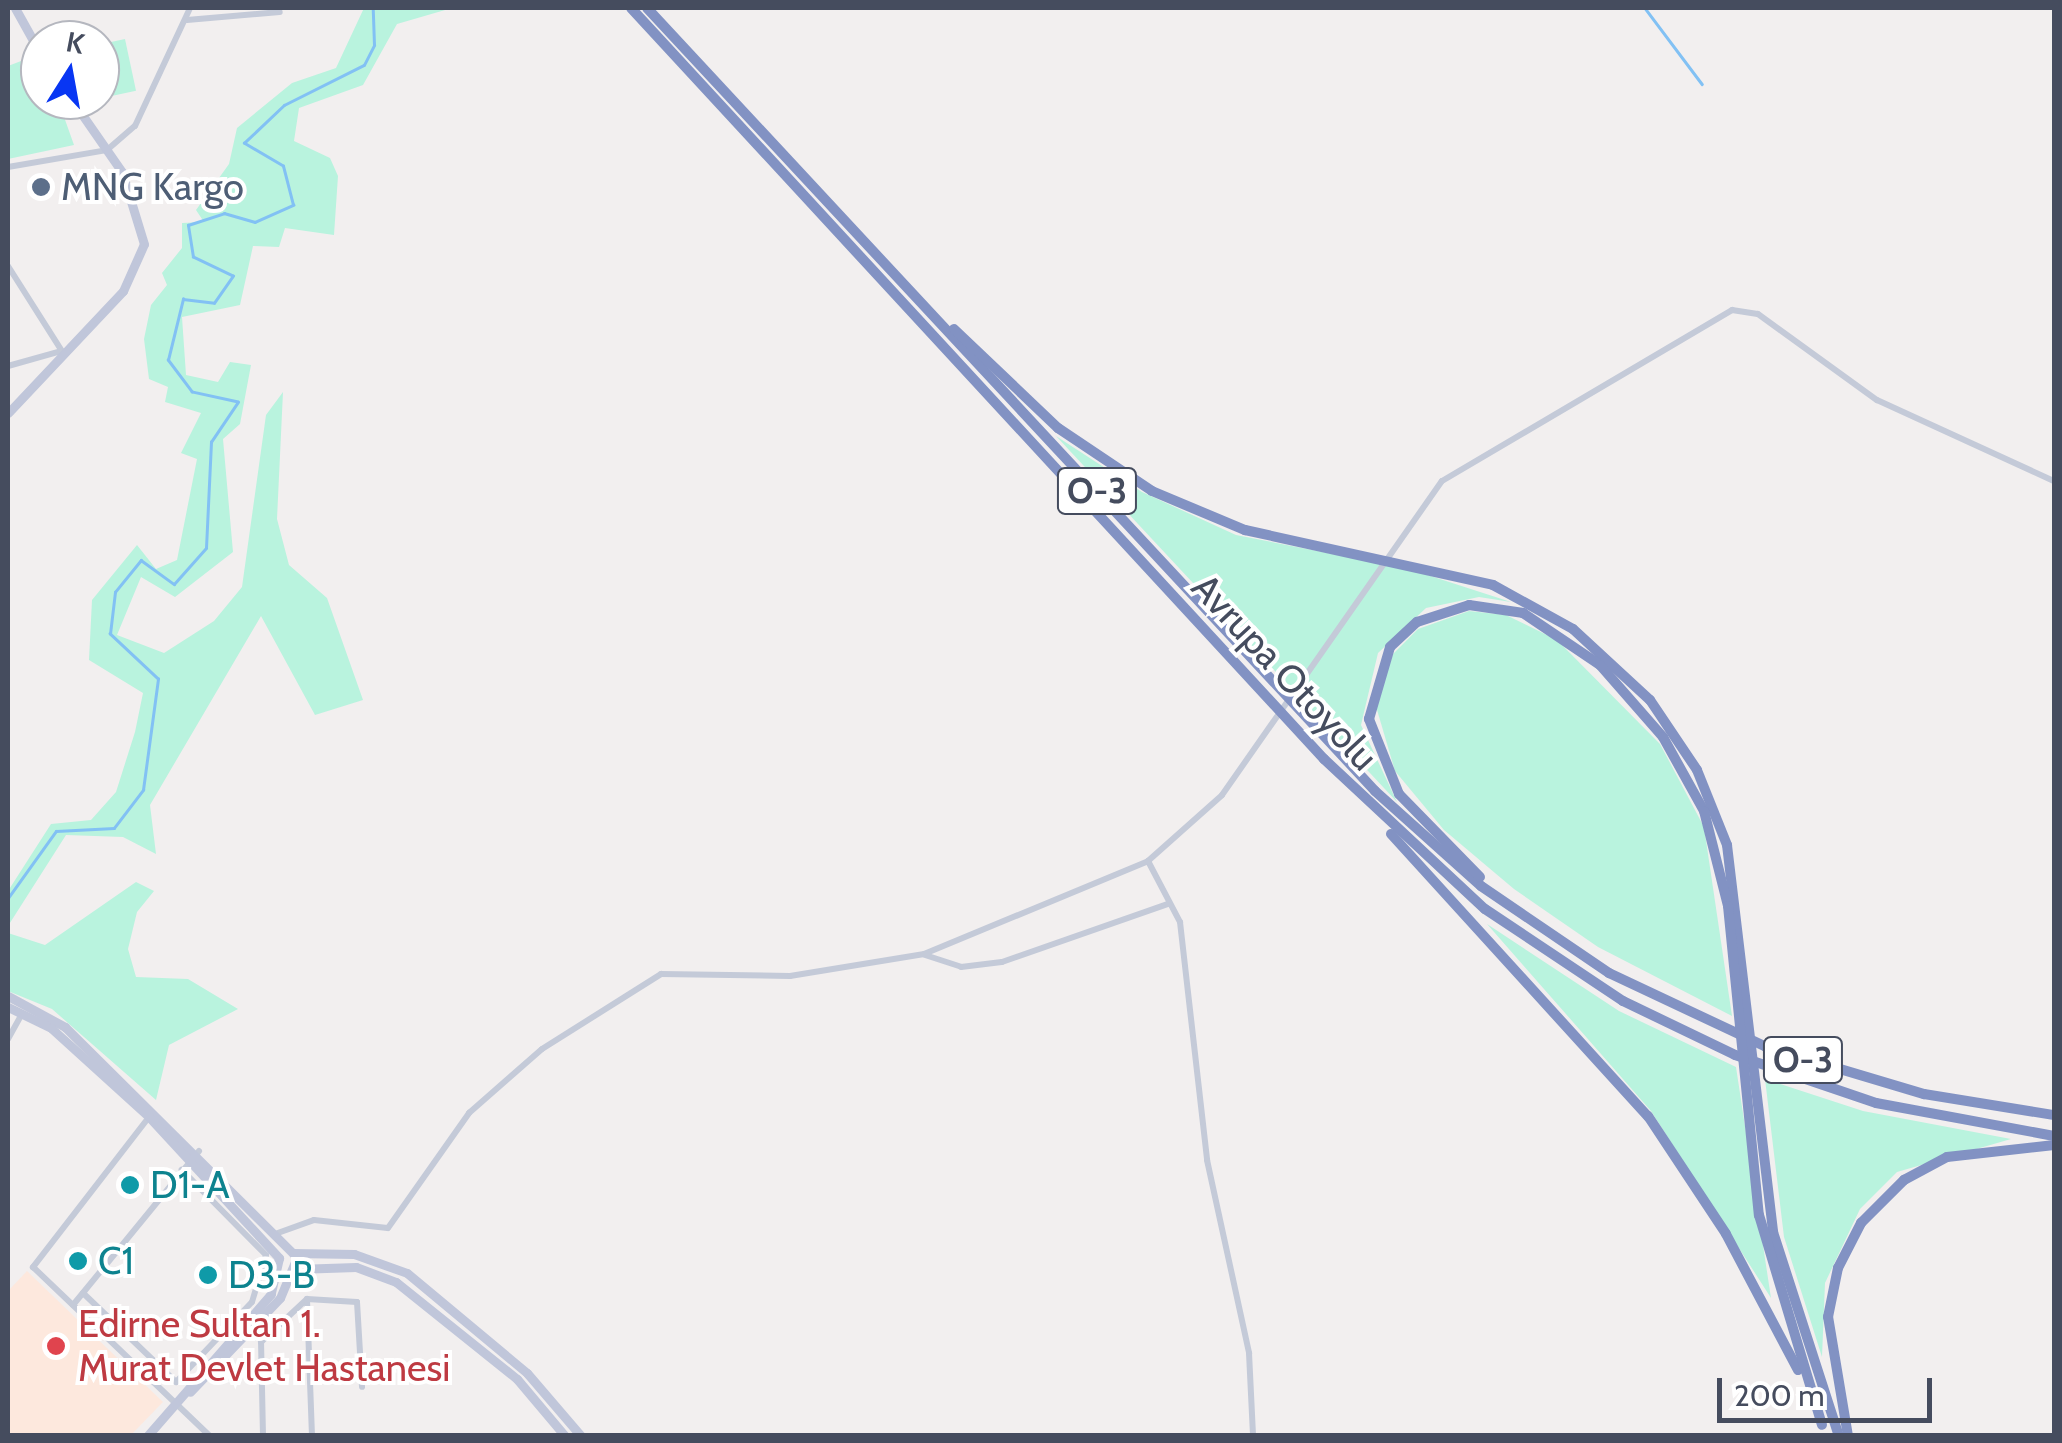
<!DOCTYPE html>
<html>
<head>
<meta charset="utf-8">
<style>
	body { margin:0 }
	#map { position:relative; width:2062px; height:1443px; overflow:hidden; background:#f2efef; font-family:Cabin,sans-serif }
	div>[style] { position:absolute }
	.medical>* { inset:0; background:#fde8dd }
	.green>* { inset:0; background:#b9f3de; transform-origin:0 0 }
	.stream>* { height:2.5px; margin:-1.25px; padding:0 1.25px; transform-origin:1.25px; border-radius:1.25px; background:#82c1f4 }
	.street>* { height:6px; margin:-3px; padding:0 3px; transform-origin:3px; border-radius:3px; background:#c4cad8 }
	.secondary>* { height:9px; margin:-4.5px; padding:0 4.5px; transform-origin:4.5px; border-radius:4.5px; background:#c0c6da }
	.highway>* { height:10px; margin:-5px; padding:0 5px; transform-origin:5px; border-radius:5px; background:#8292c3 }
	.dots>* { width:28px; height:28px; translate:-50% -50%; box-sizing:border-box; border:5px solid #fff; border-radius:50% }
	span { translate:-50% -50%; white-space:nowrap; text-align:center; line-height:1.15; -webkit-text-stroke:8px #fff; paint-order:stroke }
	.shield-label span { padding:2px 8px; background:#fff; border:2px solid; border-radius:8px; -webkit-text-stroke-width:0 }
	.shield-label { font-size:35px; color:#454c5e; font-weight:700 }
	.service-label { font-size:38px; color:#4e5e75 }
	.left { translate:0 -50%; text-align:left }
	.street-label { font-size:38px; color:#454c5e }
	.culture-label { font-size:38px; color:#0d838f }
	.health-label { font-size:38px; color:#be3a42 }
	.frame { position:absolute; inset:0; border:10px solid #454c5e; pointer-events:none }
	.north { position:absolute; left:20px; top:20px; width:100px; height:100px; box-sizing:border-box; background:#fff; border:2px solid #b5b7bf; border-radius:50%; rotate:11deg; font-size:28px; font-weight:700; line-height:40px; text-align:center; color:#454c5e }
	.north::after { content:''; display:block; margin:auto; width:35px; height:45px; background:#0836f3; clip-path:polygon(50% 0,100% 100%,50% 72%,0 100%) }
	.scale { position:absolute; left:1717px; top:1378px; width:215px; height:45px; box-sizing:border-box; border:5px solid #454c5e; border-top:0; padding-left:12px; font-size:30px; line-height:35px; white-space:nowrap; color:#454c5e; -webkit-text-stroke:8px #fff; paint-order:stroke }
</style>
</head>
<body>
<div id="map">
	<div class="medical">
		<i style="clip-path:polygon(27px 1271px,163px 1402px,131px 1435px,8px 1435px,8px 1291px)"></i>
	</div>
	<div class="green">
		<i style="clip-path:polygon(364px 8px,452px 8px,397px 24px,363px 85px,299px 108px,294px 141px,330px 158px,338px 176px,334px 235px,285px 228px,279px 247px,253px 246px,240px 305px,182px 317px,186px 375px,218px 382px,230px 362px,251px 365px,240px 424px,223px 439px,233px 552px,175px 597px,141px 577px,117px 635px,164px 653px,214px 621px,242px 587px,266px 415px,283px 392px,277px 519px,289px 565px,327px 598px,363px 700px,315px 715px,261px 616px,150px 805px,156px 854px,123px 837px,66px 835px,8px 926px,8px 891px,51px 824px,91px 820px,116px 792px,135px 732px,143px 693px,89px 660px,92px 600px,137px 545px,156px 569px,177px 560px,197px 459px,181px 453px,201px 413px,165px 402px,168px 387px,149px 379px,144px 339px,151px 305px,167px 285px,162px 273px,182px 248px,182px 223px,204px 222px,196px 210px,229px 164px,237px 128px,292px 83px,336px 68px)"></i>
		<i style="left:125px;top:39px;width:53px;height:25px;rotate:78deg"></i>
		<i style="clip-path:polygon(29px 58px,40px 71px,40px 100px,58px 100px,74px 145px,8px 159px,8px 66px)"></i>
		<i style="clip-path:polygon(1056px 436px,1142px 492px,1236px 535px,1409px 569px,1511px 602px,1479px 597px,1426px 608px,1378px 653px,1361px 725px,1397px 802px)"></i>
		<i style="clip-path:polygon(1469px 611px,1506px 615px,1557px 640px,1660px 744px,1704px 827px,1732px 1016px,1598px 947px,1514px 889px,1444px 830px,1395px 771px,1375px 703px,1393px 654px,1418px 629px)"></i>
		<i style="clip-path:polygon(136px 882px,154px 891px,137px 912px,128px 949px,136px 977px,188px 979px,238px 1009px,169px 1045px,156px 1100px,52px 1009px,8px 991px,8px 933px,45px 945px)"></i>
		<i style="clip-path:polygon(1487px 924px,1619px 1011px,1736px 1067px,1771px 1298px,1651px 1111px)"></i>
		<i style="clip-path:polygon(1765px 1079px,1863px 1111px,2011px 1139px,1897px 1172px,1860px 1209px,1825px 1283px,1822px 1357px,1784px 1237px)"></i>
	</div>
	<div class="stream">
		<i style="left:429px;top:8px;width:1px"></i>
		<i style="left:1645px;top:8px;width:95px;rotate:53.1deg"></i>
		<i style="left:8px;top:898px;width:82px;rotate:-54.4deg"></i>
		<i style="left:56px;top:831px;width:58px;rotate:-3deg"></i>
		<i style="left:114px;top:828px;width:48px;rotate:-52.7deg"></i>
		<i style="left:143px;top:790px;width:112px;rotate:-82.3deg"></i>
		<i style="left:158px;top:679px;width:66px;rotate:-136.8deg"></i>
		<i style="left:110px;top:634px;width:42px;rotate:-83.2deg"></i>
		<i style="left:115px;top:592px;width:41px;rotate:-50.9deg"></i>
		<i style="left:141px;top:560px;width:41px;rotate:36deg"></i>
		<i style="left:174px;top:584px;width:48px;rotate:-48.4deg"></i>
		<i style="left:206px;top:548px;width:106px;rotate:-87.3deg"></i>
		<i style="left:211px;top:442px;width:48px;rotate:-56deg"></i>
		<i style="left:238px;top:402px;width:47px;rotate:-167.7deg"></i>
		<i style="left:192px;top:392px;width:40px;rotate:-127deg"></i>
		<i style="left:168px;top:360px;width:63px;rotate:-76.2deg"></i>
		<i style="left:183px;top:299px;width:31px;rotate:7deg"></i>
		<i style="left:214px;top:303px;width:33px;rotate:-55deg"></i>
		<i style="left:233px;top:276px;width:44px;rotate:-154.6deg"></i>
		<i style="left:193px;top:257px;width:32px;rotate:-99deg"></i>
		<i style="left:188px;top:225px;width:38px;rotate:-18deg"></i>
		<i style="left:224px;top:213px;width:32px;rotate:16deg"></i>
		<i style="left:255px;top:222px;width:42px;rotate:-24.1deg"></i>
		<i style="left:293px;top:205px;width:40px;rotate:-104.4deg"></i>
		<i style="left:283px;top:166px;width:45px;rotate:-149.5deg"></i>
		<i style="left:244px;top:143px;width:55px;rotate:-43.5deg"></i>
		<i style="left:284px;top:105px;width:89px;rotate:-26.6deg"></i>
		<i style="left:364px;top:65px;width:22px;rotate:-63deg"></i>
		<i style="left:374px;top:45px;width:37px;rotate:-92deg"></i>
	</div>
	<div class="street">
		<i style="left:187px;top:20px;width:93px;rotate:-4.9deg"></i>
		<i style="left:8px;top:167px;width:100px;rotate:-9.7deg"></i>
		<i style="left:107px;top:150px;width:37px;rotate:-41deg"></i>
		<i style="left:135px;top:126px;width:130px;rotate:-65deg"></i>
		<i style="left:8px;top:266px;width:101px;rotate:57.6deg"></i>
		<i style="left:8px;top:366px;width:55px;rotate:-15.8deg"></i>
		<i style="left:1148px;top:861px;width:69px;rotate:62.3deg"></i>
		<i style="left:1180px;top:922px;width:240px;rotate:83.5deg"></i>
		<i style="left:1207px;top:1160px;width:198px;rotate:77.7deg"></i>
		<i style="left:1249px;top:1353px;width:83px;rotate:87.2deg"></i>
		<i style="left:925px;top:955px;width:38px;rotate:18deg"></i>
		<i style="left:961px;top:967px;width:41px;rotate:-7deg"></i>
		<i style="left:1002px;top:962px;width:176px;rotate:-19.3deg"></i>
		<i style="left:8px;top:1039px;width:29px;rotate:-61deg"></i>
		<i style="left:149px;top:1117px;width:190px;rotate:127.7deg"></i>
		<i style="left:33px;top:1267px;width:245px;rotate:43.7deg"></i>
		<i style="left:275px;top:1234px;width:41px;rotate:-19.7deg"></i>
		<i style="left:314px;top:1220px;width:74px;rotate:6.2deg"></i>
		<i style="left:388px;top:1228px;width:141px;rotate:-54.8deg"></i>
		<i style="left:469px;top:1113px;width:97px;rotate:-41.2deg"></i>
		<i style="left:542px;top:1049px;width:141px;rotate:-32.2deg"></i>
		<i style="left:661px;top:974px;width:129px;rotate:0.9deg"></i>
		<i style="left:790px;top:976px;width:136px;rotate:-9.3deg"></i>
		<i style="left:924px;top:954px;width:243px;rotate:-22.5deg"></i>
		<i style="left:1148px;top:861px;width:99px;rotate:-41.7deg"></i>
		<i style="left:1222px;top:795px;width:383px;rotate:-55deg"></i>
		<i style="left:1442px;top:481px;width:337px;rotate:-30.5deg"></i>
		<i style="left:1732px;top:310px;width:26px;rotate:9deg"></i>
		<i style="left:1758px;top:314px;width:147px;rotate:35.9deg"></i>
		<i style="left:1877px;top:400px;width:195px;rotate:24.6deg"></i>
		<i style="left:83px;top:1293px;width:129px;rotate:43.7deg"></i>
		<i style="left:176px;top:1382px;width:110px;rotate:-46.5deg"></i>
		<i style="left:252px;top:1302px;width:49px;rotate:-73.4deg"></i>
		<i style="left:266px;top:1255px;width:120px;rotate:-134.7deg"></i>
		<i style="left:73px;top:1305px;width:199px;rotate:-50.7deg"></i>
		<i style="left:263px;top:1436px;width:94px;rotate:-91.2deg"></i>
		<i style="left:261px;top:1342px;width:63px;rotate:-43.1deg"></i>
		<i style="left:312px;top:1436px;width:137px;rotate:-92.1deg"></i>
		<i style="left:307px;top:1299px;width:50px;rotate:3.4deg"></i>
		<i style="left:357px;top:1302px;width:85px;rotate:86.6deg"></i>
	</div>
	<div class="secondary">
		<i style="left:15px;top:8px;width:51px;rotate:60.9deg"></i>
		<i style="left:8px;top:413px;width:168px;rotate:-46.7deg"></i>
		<i style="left:123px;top:291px;width:51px;rotate:-65.9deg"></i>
		<i style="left:144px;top:244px;width:75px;rotate:-107deg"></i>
		<i style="left:122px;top:172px;width:88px;rotate:-124.8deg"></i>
		<i style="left:8px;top:996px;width:65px;rotate:28.5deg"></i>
		<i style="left:65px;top:1027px;width:327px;rotate:44.8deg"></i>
		<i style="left:297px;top:1257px;width:44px;rotate:112.5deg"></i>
		<i style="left:280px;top:1298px;width:130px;rotate:133.8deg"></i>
		<i style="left:8px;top:1007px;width:48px;rotate:26deg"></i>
		<i style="left:51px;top:1028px;width:132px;rotate:42.2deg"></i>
		<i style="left:149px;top:1117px;width:192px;rotate:47.3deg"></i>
		<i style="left:279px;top:1258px;width:37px;rotate:103deg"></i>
		<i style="left:271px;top:1294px;width:189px;rotate:131.1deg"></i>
		<i style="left:293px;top:1253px;width:61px;rotate:0.9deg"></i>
		<i style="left:354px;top:1254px;width:56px;rotate:19.7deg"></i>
		<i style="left:407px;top:1273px;width:156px;rotate:39.8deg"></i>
		<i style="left:527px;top:1373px;width:83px;rotate:49.4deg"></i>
		<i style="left:296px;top:1269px;width:60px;rotate:-1.9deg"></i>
		<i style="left:356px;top:1267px;width:43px;rotate:20.6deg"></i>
		<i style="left:396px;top:1282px;width:155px;rotate:38.7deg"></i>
		<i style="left:517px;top:1379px;width:75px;rotate:49.9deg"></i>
	</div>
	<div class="highway">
		<i style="left:631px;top:8px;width:1022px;rotate:47.3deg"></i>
		<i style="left:1324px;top:759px;width:220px;rotate:43deg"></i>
		<i style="left:1485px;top:909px;width:166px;rotate:33.7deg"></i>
		<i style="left:1623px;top:1001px;width:124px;rotate:25.7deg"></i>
		<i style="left:1735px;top:1055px;width:149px;rotate:18.8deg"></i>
		<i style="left:1876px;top:1103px;width:181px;rotate:10.5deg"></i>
		<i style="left:647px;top:8px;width:1069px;rotate:47.08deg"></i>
		<i style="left:1375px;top:791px;width:142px;rotate:41.9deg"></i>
		<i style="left:1481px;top:886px;width:155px;rotate:34.2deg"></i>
		<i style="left:1609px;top:973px;width:174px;rotate:25.2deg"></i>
		<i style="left:1766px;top:1047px;width:165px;rotate:16.6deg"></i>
		<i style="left:1924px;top:1094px;width:132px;rotate:9.2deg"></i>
		<i style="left:954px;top:329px;width:144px;rotate:43.6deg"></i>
		<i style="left:1058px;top:428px;width:113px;rotate:33.8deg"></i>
		<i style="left:1152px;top:491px;width:101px;rotate:22.8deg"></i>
		<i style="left:1245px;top:530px;width:254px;rotate:12.5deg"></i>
		<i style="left:1493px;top:585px;width:91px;rotate:28.8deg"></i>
		<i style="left:1573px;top:629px;width:105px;rotate:42.7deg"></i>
		<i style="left:1650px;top:700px;width:84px;rotate:56.1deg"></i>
		<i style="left:1697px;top:770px;width:81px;rotate:68.2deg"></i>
		<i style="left:1727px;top:845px;width:390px;rotate:83.2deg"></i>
		<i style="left:1773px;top:1232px;width:214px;rotate:72.1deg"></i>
		<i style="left:1391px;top:834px;width:382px;rotate:47.7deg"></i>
		<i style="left:1648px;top:1116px;width:141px;rotate:56.5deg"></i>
		<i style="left:1726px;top:1234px;width:154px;rotate:62.1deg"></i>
		<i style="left:1480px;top:877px;width:116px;rotate:-134.3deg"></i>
		<i style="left:1399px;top:794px;width:81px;rotate:-111.8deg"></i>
		<i style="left:1369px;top:719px;width:75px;rotate:-73.7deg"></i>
		<i style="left:1390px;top:647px;width:37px;rotate:-43deg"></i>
		<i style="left:1417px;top:622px;width:55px;rotate:-18.1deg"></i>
		<i style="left:1469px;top:605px;width:55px;rotate:8.4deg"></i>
		<i style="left:1523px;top:613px;width:93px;rotate:34deg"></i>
		<i style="left:1600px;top:665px;width:96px;rotate:48.8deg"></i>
		<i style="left:1663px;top:737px;width:85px;rotate:61deg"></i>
		<i style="left:1704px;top:811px;width:98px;rotate:75.8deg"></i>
		<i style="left:1728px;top:906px;width:311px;rotate:84.3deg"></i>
		<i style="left:1759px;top:1215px;width:219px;rotate:73.3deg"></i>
		<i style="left:1848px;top:1436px;width:121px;rotate:-99.5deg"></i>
		<i style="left:1828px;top:1317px;width:50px;rotate:-78.5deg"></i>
		<i style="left:1838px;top:1268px;width:51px;rotate:-62.9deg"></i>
		<i style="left:1861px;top:1223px;width:61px;rotate:-45deg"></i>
		<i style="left:1904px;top:1180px;width:49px;rotate:-28.1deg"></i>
		<i style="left:1947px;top:1157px;width:108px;rotate:-6.4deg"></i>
	</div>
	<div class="dots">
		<i style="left:41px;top:187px;background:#5c6f8a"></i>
		<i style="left:130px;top:1185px;background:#0f9aa8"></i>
		<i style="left:78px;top:1261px;background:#0f9aa8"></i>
		<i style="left:208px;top:1275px;background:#0f9aa8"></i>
		<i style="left:56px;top:1346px;background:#e0444e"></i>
	</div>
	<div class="shield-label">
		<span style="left:1097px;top:491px">O-3</span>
		<span style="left:1803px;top:1060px">O-3</span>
	</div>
	<div class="service-label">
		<span class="left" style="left:61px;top:187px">MNG Kargo</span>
	</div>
	<div class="street-label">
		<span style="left:1285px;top:672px;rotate:47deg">Avrupa Otoyolu</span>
	</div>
	<div class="culture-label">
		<span class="left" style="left:150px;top:1185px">D1-A</span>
		<span class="left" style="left:98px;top:1261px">C1</span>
		<span class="left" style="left:228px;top:1275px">D3-B</span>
	</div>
	<div class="health-label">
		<span class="left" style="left:78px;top:1346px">Edirne Sultan 1.<br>Murat Devlet Hastanesi</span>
	</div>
	<div class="frame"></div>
	<div class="north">K</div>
	<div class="scale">200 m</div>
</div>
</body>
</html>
